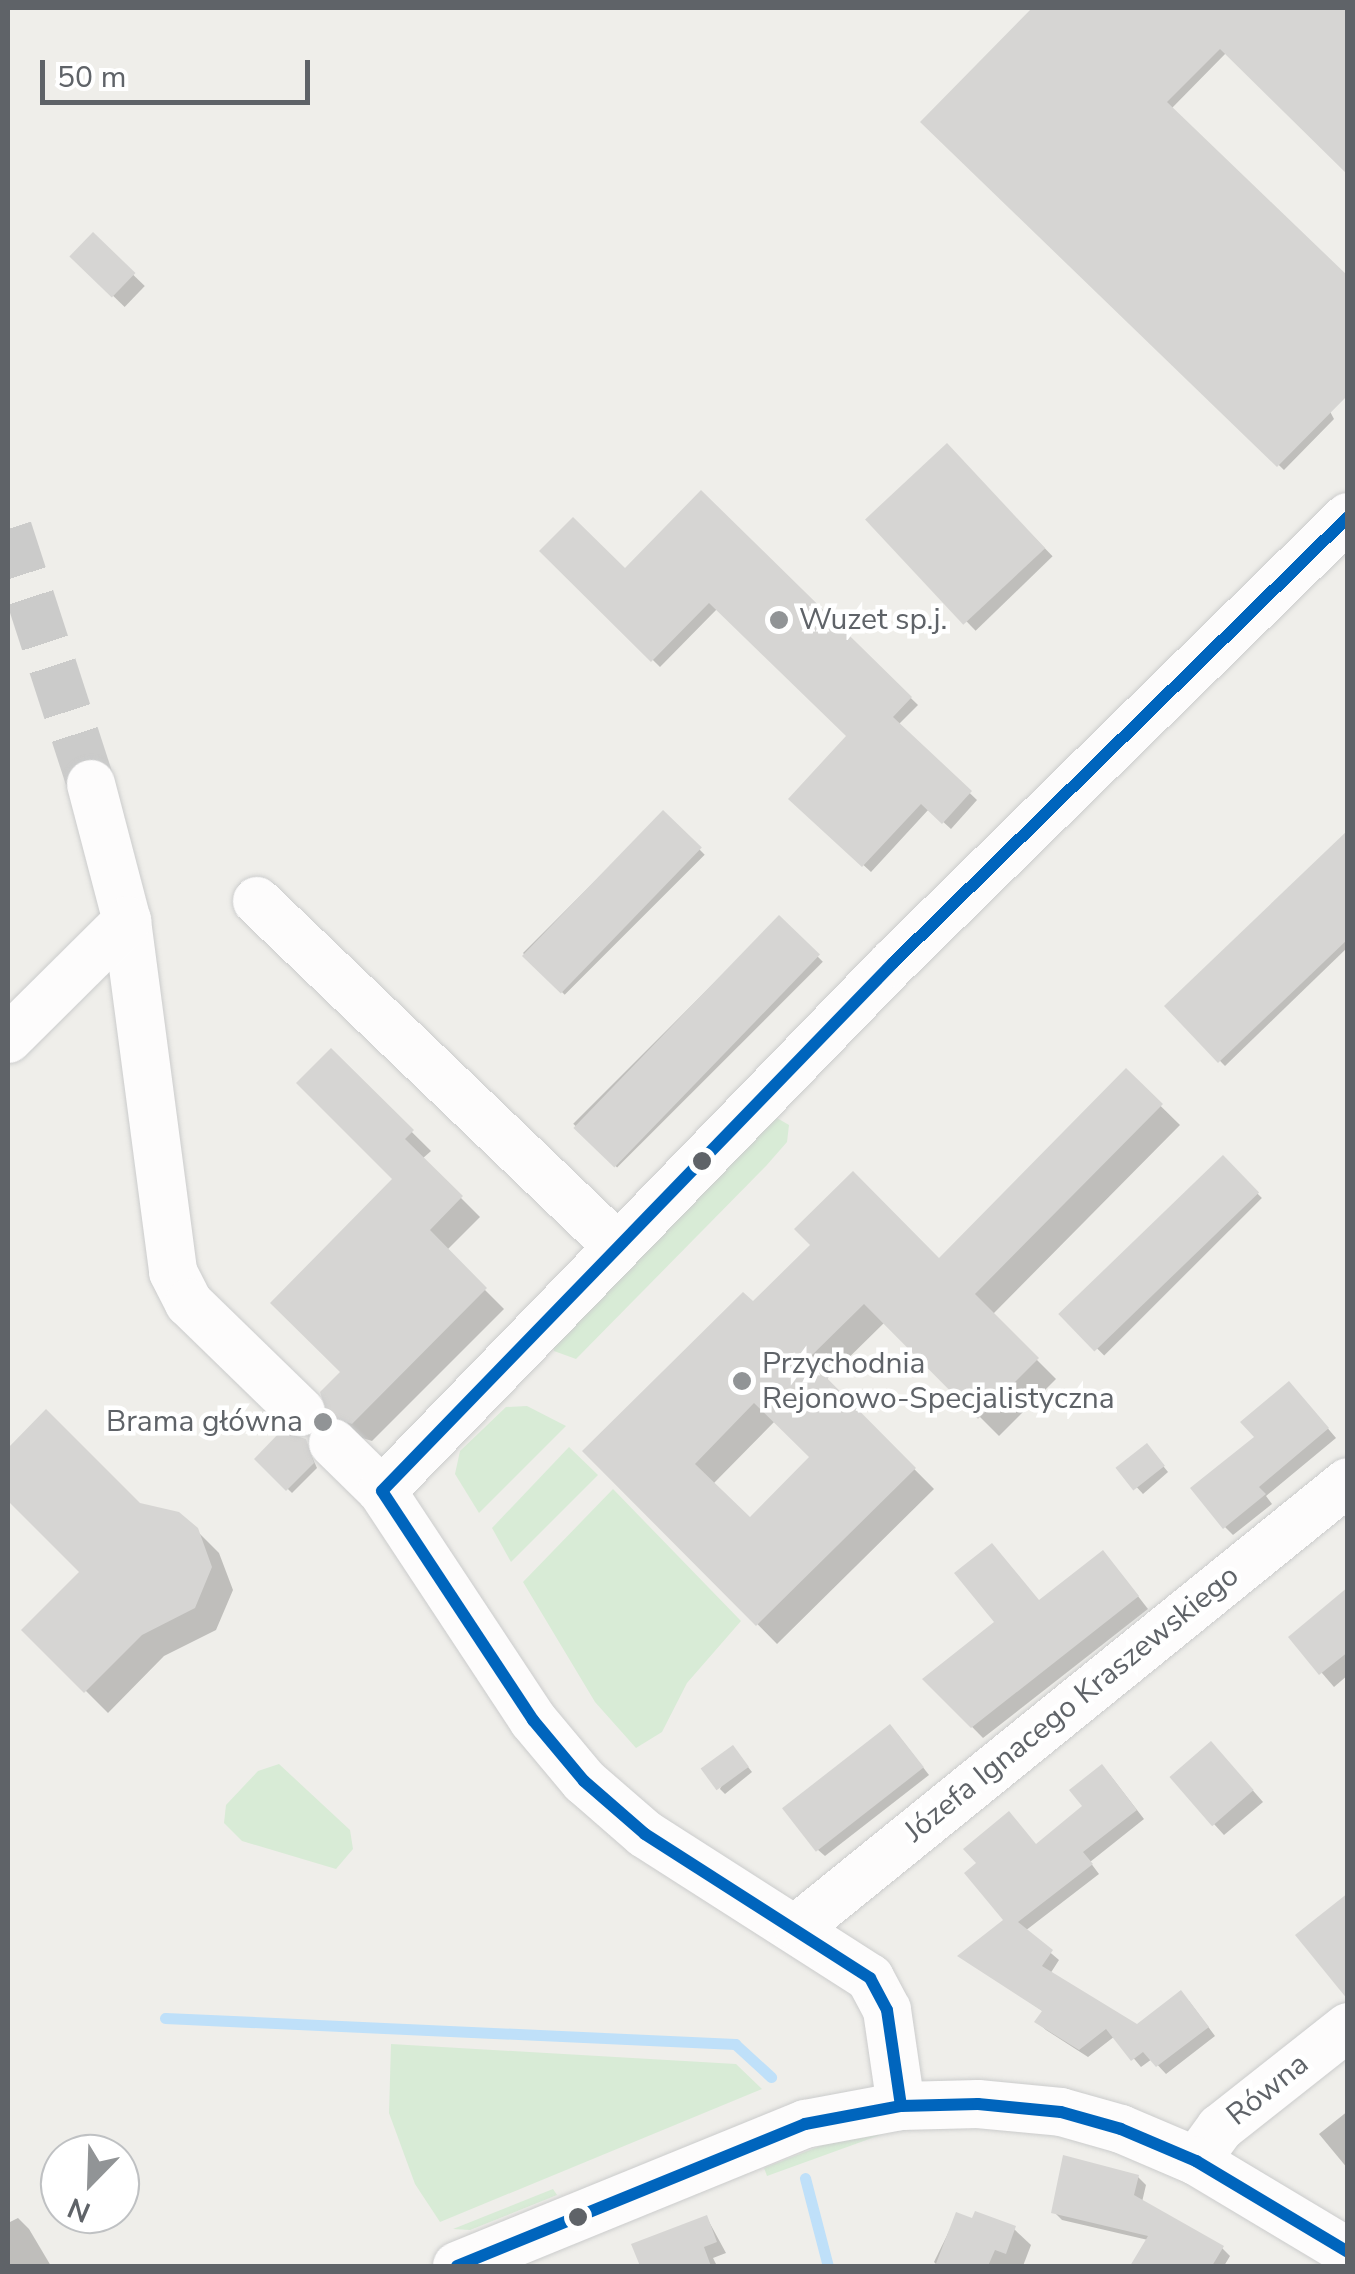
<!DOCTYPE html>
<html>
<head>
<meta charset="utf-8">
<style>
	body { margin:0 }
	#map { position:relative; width:1355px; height:2274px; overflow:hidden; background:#efeeea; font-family:"Nunito Sans",sans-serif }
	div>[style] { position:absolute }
	.green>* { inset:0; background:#d8ebd6 }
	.shadow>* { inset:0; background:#0003; transform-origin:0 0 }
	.stream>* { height:11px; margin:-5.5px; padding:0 5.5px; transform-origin:5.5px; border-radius:5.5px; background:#bfe0f9 }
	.building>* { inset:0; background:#d6d5d3; transform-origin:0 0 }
	.minor-tunnel>* { height:48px; margin-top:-24px; transform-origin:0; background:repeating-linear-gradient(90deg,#cbcbca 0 48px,transparent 0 72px) }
	.roads { filter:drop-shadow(0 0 2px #cbcccc) drop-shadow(0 0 2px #cbcccc) }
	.minor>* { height:48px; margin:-24px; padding:0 24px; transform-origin:24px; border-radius:24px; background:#fdfcfc }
	.bus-1>* { height:12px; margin:-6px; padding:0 6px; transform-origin:6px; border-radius:6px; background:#0065bd }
	.dots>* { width:28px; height:28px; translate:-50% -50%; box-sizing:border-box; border:5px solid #fff; border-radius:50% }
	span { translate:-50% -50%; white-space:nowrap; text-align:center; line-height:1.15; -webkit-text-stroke:9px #fff; paint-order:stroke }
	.poi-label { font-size:30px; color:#5f6368 }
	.left { translate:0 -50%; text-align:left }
	.right { translate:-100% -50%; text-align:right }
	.street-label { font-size:30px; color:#5f6368 }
	.frame { position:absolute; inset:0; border:10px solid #5f6368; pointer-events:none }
	.north { position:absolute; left:40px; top:2134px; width:100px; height:100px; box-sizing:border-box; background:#fff; border:2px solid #bfc1c3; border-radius:50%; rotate:203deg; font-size:28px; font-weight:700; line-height:40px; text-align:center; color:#5f6368 }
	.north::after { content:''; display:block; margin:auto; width:35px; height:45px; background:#919496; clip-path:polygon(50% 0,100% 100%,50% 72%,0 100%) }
	.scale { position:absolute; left:40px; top:60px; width:270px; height:45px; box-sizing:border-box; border:5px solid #5f6368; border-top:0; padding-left:12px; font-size:30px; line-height:35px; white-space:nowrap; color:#5f6368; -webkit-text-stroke:8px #fff; paint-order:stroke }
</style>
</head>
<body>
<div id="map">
	<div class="green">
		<i style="clip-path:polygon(777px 1118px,789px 1125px,787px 1142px,766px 1166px,576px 1359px,554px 1351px,552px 1339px)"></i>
		<i style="clip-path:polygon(527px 1406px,566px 1426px,479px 1513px,455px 1474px,460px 1451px,506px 1407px)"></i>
		<i style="clip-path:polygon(569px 1447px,598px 1475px,511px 1562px,492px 1528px)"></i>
		<i style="clip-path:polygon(613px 1489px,741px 1621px,687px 1683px,662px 1732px,636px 1748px,595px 1702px,523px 1582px)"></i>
		<i style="clip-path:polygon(279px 1764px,350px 1830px,353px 1849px,336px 1869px,242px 1841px,224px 1823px,226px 1805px,258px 1771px)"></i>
		<i style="clip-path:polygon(391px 2044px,736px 2064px,762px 2089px,440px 2222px,415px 2184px,389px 2113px)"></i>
		<i style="clip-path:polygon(883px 2134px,767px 2176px,764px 2168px,823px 2145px)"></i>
		<i style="clip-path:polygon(553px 2189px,557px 2195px,470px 2230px,453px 2229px)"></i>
	</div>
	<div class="shadow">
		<i style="clip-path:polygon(1037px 8px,1348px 8px,1348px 164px,1227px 52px,1171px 109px,1334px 419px,1284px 470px,924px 122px)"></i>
		<i style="left:93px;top:236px;width:72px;height:29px;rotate:44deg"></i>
		<i style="left:947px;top:447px;width:152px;height:107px;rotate:46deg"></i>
		<i style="clip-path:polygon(701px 494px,918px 705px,898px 725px,977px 800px,951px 829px,929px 809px,871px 872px,792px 799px,850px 736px,718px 608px,660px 667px,543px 551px,625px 571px)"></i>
		<i style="left:663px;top:813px;width:59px;height:198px;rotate:45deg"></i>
		<i style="clip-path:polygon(1348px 833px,1348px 947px,1225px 1066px,1167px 1006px)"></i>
		<i style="left:779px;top:918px;width:62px;height:291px;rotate:45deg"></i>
		<i style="clip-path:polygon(331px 1052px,431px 1151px,422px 1159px,480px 1217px,446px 1251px,504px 1309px,372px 1441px,349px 1434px,330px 1415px,396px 1179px)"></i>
		<i style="clip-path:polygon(evenodd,1126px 1072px,1180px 1125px,992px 1315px,1056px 1379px,999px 1436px,885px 1322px,826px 1380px,934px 1489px,777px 1644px,586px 1451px,753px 1305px,939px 1261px,1126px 1072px,775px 1421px,812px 1457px,750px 1520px,713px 1484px,775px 1421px)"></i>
		<i style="left:1223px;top:1159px;width:55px;height:223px;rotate:45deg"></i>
		<i style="clip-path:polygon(1297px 1392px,1336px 1438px,1266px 1496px,1272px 1504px,1233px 1535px,1225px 1527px,1257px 1438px)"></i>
		<i style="clip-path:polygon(46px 1413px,139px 1505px,196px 1530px,219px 1553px,233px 1590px,216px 1630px,164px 1656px,108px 1713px,25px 1630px,82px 1572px,8px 1498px,8px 1451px)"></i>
		<i style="clip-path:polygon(305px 1441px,317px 1468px,292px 1493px,257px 1459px)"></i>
		<i style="clip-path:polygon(1151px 1451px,1168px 1472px,1143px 1494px,1121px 1470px)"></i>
		<i style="clip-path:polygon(1113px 1564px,1148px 1609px,983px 1738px,925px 1679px,1040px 1602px)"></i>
		<i style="clip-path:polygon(1348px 1591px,1348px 1675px,1334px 1687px,1291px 1637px)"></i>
		<i style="clip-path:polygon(898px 1735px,929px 1775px,825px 1856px,817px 1849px)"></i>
		<i style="clip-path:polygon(737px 1753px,752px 1772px,725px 1794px,720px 1789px)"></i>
		<i style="clip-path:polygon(1222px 1755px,1263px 1802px,1224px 1835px,1214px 1824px)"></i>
		<i style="clip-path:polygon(1110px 1775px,1144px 1819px,1090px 1862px,1099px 1874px,1025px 1931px,1059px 1960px,1050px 1974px,1138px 2027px,1189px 2001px,1215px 2036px,1166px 2074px,1152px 2059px,1141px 2067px,1115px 2036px,1088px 2057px,1046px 2030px,1037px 2022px,1044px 2012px,961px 1956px,1007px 1920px,1036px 1846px,1085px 1807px)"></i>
		<i style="clip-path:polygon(1348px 2111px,1348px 2169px,1319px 2134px)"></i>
		<i style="clip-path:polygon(1138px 2177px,1146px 2185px,1142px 2202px,1222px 2248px,1230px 2256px,1224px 2266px,1143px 2266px,1137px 2260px,1148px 2240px,1062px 2220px,1054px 2212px)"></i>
		<i style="clip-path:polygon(957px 2215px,1014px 2229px,1031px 2245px,1023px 2266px,938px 2266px,934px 2262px)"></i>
		<i style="clip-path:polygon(18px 2218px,29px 2229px,51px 2266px,8px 2266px,8px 2223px)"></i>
		<i style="clip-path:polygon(707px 2218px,726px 2253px,713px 2258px,717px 2266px,643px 2266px,635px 2245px)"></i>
	</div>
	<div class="stream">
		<i style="left:165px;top:2018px;width:571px;rotate:2.61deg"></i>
		<i style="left:735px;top:2044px;width:49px;rotate:42.5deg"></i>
		<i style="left:805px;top:2178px;width:91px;rotate:75.4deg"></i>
	</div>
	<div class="building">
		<i style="clip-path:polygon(1032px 8px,1348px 8px,1348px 175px,1220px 49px,1167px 102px,1348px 276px,1348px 395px,1277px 467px,920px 122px)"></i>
		<i style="left:93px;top:232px;width:59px;height:34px;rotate:44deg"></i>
		<i style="left:947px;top:443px;width:144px;height:112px;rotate:47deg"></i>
		<i style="clip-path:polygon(701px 490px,912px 697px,893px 717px,972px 791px,942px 824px,921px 804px,862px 867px,788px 799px,846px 736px,709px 603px,651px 662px,539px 551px,573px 517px,625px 568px)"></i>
		<i style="left:663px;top:810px;width:54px;height:203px;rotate:44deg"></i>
		<i style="clip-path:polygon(1348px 830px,1348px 939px,1218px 1063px,1164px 1006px)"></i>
		<i style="left:779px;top:915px;width:57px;height:296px;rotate:44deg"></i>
		<i style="clip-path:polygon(331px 1048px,414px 1130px,405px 1139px,463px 1196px,430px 1230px,487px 1288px,352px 1424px,328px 1416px,320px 1392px,340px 1372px,270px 1303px,392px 1179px,296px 1083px)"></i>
		<i style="clip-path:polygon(evenodd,1126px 1068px,1163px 1104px,975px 1294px,1039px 1358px,978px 1419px,864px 1304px,808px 1359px,916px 1468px,756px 1626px,582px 1451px,743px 1292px,753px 1301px,810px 1245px,794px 1229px,853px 1171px,939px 1258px,1126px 1068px,754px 1403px,809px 1457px,750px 1517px,695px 1464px,754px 1403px)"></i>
		<i style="left:1223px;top:1155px;width:52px;height:229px;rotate:46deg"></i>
		<i style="clip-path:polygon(1289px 1381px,1329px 1428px,1259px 1487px,1266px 1494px,1223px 1529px,1190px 1488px,1254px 1437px,1240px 1422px)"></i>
		<i style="clip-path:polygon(46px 1409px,140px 1503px,179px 1512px,198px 1528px,212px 1567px,195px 1608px,142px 1635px,84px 1693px,21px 1630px,79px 1572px,8px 1501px,8px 1448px)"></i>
		<i style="clip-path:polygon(281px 1431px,306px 1439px,314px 1463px,286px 1491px,254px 1459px)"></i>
		<i style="left:1147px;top:1443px;width:29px;height:40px;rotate:52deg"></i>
		<i style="clip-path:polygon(992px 1543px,1039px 1600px,1103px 1550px,1139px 1596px,971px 1728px,922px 1679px,994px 1622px,954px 1573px)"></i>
		<i style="clip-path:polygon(1348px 1587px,1348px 1652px,1319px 1675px,1288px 1637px)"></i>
		<i style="left:890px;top:1724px;width:55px;height:137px;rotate:52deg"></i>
		<i style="left:1211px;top:1741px;width:65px;height:55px;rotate:49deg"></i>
		<i style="left:733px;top:1745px;width:27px;height:40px;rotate:54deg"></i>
		<i style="clip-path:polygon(1102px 1764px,1137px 1810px,1083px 1852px,1093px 1864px,1018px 1922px,1053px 1950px,1042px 1966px,1137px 2024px,1181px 1990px,1209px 2027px,1156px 2067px,1143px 2052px,1131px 2061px,1106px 2029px,1079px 2050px,1034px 2022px,1042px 2011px,957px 1956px,1003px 1920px,964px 1873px,976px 1863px,963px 1849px,1009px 1811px,1036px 1844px,1082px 1806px,1069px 1790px)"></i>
		<i style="clip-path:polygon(1348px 1893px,1348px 2000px,1295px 1935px)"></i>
		<i style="clip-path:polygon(1063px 2155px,1139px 2175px,1134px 2195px,1224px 2246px,1212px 2266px,1130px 2266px,1148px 2236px,1051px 2213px)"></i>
		<i style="clip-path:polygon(975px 2211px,1016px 2226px,1006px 2254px,995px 2250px,988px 2266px,935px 2266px,956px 2212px,972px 2218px)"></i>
		<i style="clip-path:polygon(707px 2215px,717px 2242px,704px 2247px,711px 2266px,640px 2266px,631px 2244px)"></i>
	</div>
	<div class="minor-tunnel">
		<i style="left:8px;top:529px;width:268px;rotate:72deg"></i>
	</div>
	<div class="roads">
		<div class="minor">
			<i style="left:91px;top:784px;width:142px;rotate:75.3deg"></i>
			<i style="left:127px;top:921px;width:354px;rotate:82.5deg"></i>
			<i style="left:173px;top:1272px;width:35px;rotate:63deg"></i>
			<i style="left:189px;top:1303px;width:156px;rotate:44.2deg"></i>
			<i style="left:257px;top:901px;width:500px;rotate:43.78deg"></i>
			<i style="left:8px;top:1039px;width:168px;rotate:-44.8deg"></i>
			<i style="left:333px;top:1443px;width:69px;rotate:44.4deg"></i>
			<i style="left:382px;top:1491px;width:274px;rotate:56.6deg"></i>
			<i style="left:533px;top:1720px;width:80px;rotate:50.1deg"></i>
			<i style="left:584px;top:1781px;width:81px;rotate:41deg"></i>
			<i style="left:645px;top:1834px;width:267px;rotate:32.6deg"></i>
			<i style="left:870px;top:1978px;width:36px;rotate:62deg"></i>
			<i style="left:887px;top:2010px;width:97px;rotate:81.7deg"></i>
			<i style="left:382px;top:1491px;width:735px;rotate:-45.94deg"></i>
			<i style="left:893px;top:963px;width:637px;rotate:-44.43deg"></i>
			<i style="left:798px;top:1927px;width:707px;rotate:-38.98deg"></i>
			<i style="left:1196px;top:2161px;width:41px;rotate:-54deg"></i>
			<i style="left:1220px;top:2128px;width:163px;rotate:-38.3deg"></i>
			<i style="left:457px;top:2266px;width:376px;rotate:-22.2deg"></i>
			<i style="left:805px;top:2124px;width:98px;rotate:-10.6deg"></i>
			<i style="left:901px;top:2106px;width:77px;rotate:-1.5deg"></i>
			<i style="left:978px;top:2104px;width:83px;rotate:5.5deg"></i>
			<i style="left:1061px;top:2112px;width:62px;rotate:15.8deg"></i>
			<i style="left:1121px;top:2129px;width:82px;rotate:23.1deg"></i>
			<i style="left:1196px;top:2161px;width:177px;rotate:30.9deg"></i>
		</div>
	</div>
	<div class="bus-1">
		<i style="left:901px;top:2106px;width:97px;rotate:-98.3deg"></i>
		<i style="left:887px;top:2010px;width:36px;rotate:-118deg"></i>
		<i style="left:870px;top:1978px;width:267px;rotate:-147.4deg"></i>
		<i style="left:645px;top:1834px;width:81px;rotate:-139deg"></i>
		<i style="left:584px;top:1781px;width:80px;rotate:-129.9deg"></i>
		<i style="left:533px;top:1720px;width:274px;rotate:-123.4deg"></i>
		<i style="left:382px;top:1491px;width:735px;rotate:-45.94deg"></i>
		<i style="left:893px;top:963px;width:637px;rotate:-44.43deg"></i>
		<i style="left:457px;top:2266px;width:376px;rotate:-22.2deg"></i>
		<i style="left:805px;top:2124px;width:98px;rotate:-10.6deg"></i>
		<i style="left:901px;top:2106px;width:77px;rotate:-1.5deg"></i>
		<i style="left:978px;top:2104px;width:83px;rotate:5.5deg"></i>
		<i style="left:1061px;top:2112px;width:62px;rotate:15.8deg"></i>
		<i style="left:1121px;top:2129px;width:82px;rotate:23.1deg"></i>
		<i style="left:1196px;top:2161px;width:177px;rotate:30.9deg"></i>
	</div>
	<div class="dots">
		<i style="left:779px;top:620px;background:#919496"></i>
		<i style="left:702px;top:1161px;background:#5f6368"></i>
		<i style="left:742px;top:1381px;background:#919496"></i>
		<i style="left:323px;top:1422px;background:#919496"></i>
		<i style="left:578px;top:2217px;background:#5f6368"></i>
	</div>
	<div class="poi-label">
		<span class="left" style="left:799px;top:620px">Wuzet sp.j.</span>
		<span class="left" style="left:762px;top:1381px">Przychodnia<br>Rejonowo-Specjalistyczna</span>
		<span class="right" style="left:303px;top:1422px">Brama główna</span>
	</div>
	<div class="street-label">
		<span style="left:1072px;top:1704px;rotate:-39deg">Józefa Ignacego Kraszewskiego</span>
		<span style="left:1268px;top:2090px;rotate:-39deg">Równa</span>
	</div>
	<div class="frame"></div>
	<div class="north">N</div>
	<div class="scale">50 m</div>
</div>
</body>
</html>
